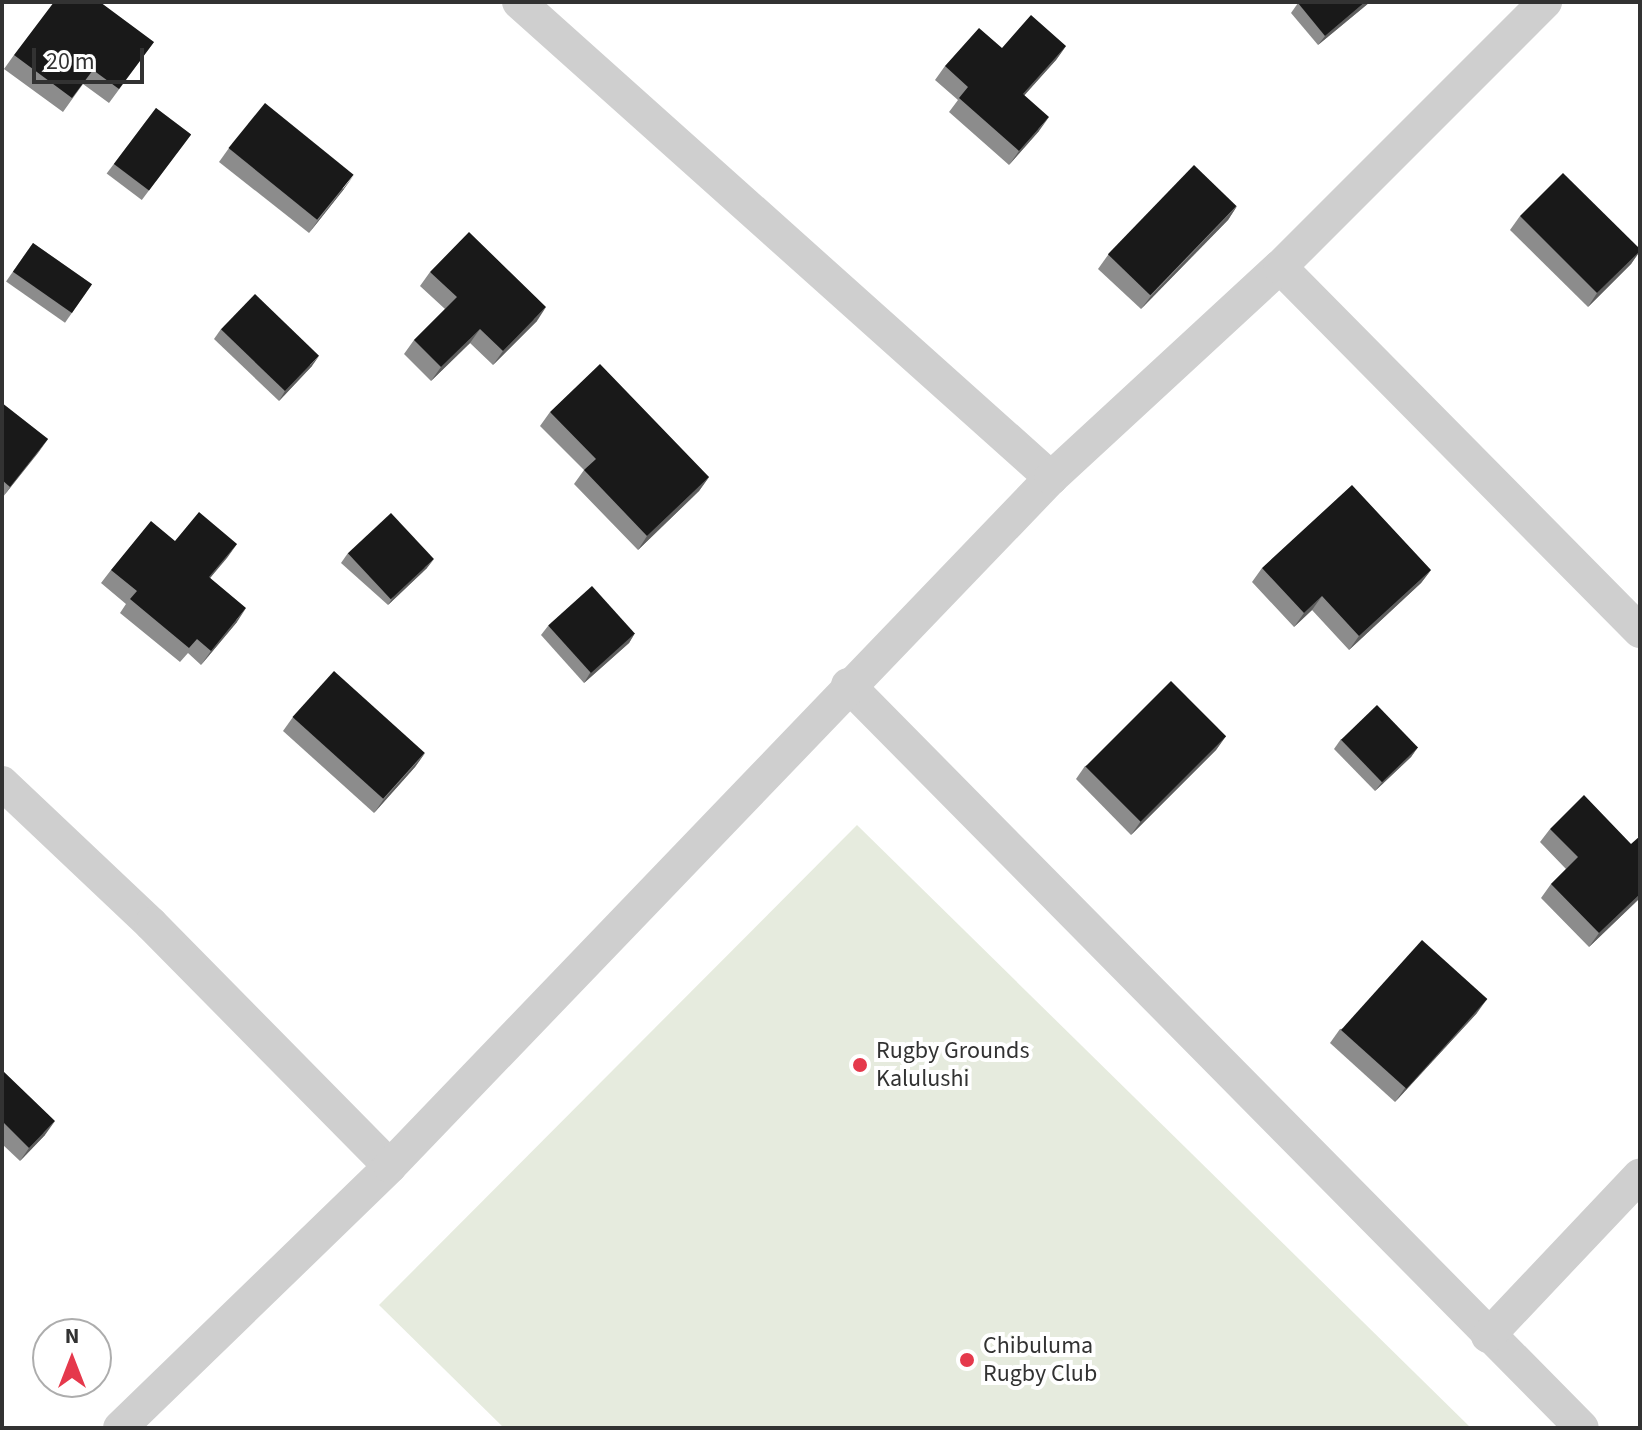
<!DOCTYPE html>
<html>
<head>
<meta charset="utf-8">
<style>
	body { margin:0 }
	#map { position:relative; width:1642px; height:1430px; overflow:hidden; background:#fff; font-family:"Source Sans 3",sans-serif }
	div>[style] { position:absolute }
	.green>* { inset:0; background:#e6ebde }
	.street>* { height:34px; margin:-17px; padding:0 17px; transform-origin:17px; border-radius:17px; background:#cfcfcf }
	.wall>* { inset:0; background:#8c8c8c; transform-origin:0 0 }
	.shaded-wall>* { inset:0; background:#5e5e5e }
	.building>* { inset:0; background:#191919; transform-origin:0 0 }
	.dots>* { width:22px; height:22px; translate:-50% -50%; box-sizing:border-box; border:4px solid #fff; border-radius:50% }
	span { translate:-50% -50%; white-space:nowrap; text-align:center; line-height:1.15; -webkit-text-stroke:8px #fff; paint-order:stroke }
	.poi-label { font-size:24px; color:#323232 }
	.left { translate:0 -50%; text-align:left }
	.frame { position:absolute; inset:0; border:4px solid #323232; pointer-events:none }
	.north { position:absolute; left:32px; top:1318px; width:80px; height:80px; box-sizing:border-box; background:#fff; border:2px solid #adadad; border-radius:50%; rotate:0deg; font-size:22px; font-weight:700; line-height:32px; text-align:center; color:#323232 }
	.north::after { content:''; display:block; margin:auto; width:28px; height:36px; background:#e5394c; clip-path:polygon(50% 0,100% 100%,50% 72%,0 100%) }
	.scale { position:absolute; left:32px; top:48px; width:112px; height:36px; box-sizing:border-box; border:4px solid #323232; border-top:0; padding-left:10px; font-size:24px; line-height:28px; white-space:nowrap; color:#323232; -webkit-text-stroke:6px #fff; paint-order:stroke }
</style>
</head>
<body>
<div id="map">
	<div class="green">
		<i style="clip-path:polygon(857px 825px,1471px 1428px,504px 1428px,379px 1305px)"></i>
	</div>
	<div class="street">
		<i style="left:519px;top:2px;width:714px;rotate:41.82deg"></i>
		<i style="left:1280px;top:267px;width:512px;rotate:45.32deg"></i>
		<i style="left:848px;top:685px;width:1044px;rotate:45.35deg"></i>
		<i style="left:2px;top:783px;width:205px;rotate:43.4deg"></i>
		<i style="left:151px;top:924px;width:340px;rotate:45.4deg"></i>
		<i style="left:1488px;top:1336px;width:221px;rotate:-46.6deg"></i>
		<i style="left:120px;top:1428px;width:376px;rotate:-44.1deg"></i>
		<i style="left:390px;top:1166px;width:954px;rotate:-46.15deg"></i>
		<i style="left:1051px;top:478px;width:311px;rotate:-42.7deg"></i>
		<i style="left:1280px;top:267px;width:375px;rotate:-45deg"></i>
	</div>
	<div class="wall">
		<i style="clip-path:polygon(1370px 2px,1318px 45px,1291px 13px,1298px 3px)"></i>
		<i style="clip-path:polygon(154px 42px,109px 103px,83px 84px,63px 112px,4px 69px,14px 55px)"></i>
		<i style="clip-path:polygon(1066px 46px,1056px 60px,1024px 95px,1039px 131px,1009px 165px,949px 112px,958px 100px,935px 80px,945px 66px,1002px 48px)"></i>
		<i style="left:156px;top:108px;width:44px;height:82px;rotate:37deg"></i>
		<i style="clip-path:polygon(229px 148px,344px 189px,309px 233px,219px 162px)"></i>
		<i style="clip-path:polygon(1237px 206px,1228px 220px,1141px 309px,1098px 269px,1108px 255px)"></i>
		<i style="clip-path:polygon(1520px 216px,1640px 251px,1631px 264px,1588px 307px,1510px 230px)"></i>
		<i style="left:33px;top:243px;width:72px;height:47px;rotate:35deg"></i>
		<i style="clip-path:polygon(430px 272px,537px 321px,493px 365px,470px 343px,431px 381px,404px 354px,414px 340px,445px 309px,420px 286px)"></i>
		<i style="clip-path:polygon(221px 329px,312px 366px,279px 401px,214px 339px)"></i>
		<i style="clip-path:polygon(2px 403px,48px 439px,2px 498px)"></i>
		<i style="clip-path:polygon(550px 412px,709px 477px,699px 491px,638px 550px,574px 484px,584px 470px,540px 426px)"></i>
		<i style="clip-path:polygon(175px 541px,237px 544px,210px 578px,237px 622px,201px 665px,188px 653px,180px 662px,120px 613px,126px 604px,101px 583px,111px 570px)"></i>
		<i style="clip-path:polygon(348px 553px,427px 568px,388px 605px,341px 563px)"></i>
		<i style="clip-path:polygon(1262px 568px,1431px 570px,1421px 583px,1349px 650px,1312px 610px,1294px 627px,1252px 582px)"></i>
		<i style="clip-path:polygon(548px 626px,635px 633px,629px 643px,584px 683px,541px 635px)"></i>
		<i style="clip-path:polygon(293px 717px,425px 753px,415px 767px,374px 813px,283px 731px)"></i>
		<i style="clip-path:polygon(1226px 736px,1216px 750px,1131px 835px,1076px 779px,1085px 766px)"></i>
		<i style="clip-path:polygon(1341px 739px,1418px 747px,1411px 757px,1375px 791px,1334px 749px)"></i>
		<i style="clip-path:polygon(1550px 829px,1631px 844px,1640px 898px,1589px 947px,1541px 898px,1551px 884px,1566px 869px,1540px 842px)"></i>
		<i style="clip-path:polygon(1477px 1013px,1395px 1102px,1330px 1043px,1340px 1029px)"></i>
		<i style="clip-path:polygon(2px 1070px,45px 1135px,20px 1161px,2px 1144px)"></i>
	</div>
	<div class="shaded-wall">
		<i style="clip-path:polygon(1365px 2px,1370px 2px,1318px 45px,1325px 36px)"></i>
		<i style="clip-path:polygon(1066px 46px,1056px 60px,1013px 108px,1023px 94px)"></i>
		<i style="clip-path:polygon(1049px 117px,1039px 131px,1009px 165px,1019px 151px)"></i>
		<i style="clip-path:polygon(354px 175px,344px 189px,309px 233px,319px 219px)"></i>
		<i style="clip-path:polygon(1237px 206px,1228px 220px,1141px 309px,1151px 296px)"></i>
		<i style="clip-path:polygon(1640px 251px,1631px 264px,1588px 307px,1597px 293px)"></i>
		<i style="clip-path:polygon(546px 307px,537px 321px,493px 365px,503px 351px)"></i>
		<i style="clip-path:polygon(480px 329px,470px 343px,431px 381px,441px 367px)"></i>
		<i style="clip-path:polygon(319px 356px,312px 366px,279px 401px,285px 391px)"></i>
		<i style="clip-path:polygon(48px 439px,38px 453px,2px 498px,10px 487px)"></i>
		<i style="clip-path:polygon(709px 477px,699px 491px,638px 550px,647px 536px)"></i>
		<i style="clip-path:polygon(237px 544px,227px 558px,199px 591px,209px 577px)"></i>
		<i style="clip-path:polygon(434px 559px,427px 568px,388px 605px,394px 596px)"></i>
		<i style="clip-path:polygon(1431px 570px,1421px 583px,1349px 650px,1359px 636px)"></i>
		<i style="clip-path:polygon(1322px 596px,1312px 610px,1294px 627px,1304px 613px)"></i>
		<i style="clip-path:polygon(246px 608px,237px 622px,201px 665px,211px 651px)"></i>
		<i style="clip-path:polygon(635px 633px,629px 643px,584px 683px,590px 673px)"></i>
		<i style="clip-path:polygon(1226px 736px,1216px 750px,1131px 835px,1141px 821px)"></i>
		<i style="clip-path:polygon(1418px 747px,1411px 757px,1375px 791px,1382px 782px)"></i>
		<i style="clip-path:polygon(425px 753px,415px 767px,374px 813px,384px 799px)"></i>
		<i style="clip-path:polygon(1640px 894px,1640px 898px,1589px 947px,1599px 933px)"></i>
		<i style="clip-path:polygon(1487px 999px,1477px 1013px,1395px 1102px,1405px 1088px)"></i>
		<i style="clip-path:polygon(55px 1121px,45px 1135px,20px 1161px,29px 1148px)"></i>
	</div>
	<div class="building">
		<i style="clip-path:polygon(54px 2px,100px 2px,154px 42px,119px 89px,93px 70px,72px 98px,14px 55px)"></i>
		<i style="clip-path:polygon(1300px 2px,1365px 2px,1325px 36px,1298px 3px)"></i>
		<i style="clip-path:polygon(1031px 15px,1066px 46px,1023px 94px,1049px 117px,1019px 151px,959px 98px,968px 87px,945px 66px,979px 28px,1002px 48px)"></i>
		<i style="left:265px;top:103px;width:114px;height:58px;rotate:39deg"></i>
		<i style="left:156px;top:108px;width:44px;height:70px;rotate:37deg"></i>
		<i style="left:1194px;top:165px;width:59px;height:124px;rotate:44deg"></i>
		<i style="clip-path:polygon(1563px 173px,1640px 249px,1640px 251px,1597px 293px,1520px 216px)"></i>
		<i style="clip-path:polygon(469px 232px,546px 307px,503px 351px,480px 329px,441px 367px,414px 340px,457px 297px,430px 272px)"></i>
		<i style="left:33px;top:243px;width:72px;height:35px;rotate:35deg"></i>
		<i style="left:255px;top:294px;width:89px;height:49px;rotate:44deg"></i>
		<i style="clip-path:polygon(600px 364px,709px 477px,647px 536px,584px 470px,596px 459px,550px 412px)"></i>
		<i style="clip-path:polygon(2px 403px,48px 439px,10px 487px,2px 480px)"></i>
		<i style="clip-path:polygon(1352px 485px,1431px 570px,1359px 636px,1322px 596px,1304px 613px,1262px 568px)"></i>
		<i style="clip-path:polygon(199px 512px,237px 544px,209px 577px,246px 608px,211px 651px,197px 639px,189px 648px,130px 599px,137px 591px,111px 570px,151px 521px,175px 541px)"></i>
		<i style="left:391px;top:513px;width:63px;height:59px;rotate:47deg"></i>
		<i style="left:592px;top:586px;width:64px;height:59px;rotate:48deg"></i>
		<i style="left:334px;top:671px;width:122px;height:62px;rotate:42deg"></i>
		<i style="left:1171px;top:681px;width:78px;height:121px;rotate:45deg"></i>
		<i style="left:1377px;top:705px;width:59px;height:50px;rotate:46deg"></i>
		<i style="clip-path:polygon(1584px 795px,1631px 844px,1640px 836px,1640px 894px,1599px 933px,1551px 884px,1578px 857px,1550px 829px)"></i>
		<i style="left:1422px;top:940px;width:88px;height:121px;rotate:42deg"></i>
		<i style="clip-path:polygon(2px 1070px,55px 1121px,29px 1148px,3px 1122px,2px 1123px)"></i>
	</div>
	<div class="dots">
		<i style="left:860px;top:1065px;background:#e5394c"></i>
		<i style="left:967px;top:1360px;background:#e5394c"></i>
	</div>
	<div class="poi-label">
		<span class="left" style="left:876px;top:1065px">Rugby Grounds<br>Kalulushi</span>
		<span class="left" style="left:983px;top:1360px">Chibuluma<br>Rugby Club</span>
	</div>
	<div class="frame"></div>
	<div class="north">N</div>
	<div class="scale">20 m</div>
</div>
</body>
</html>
